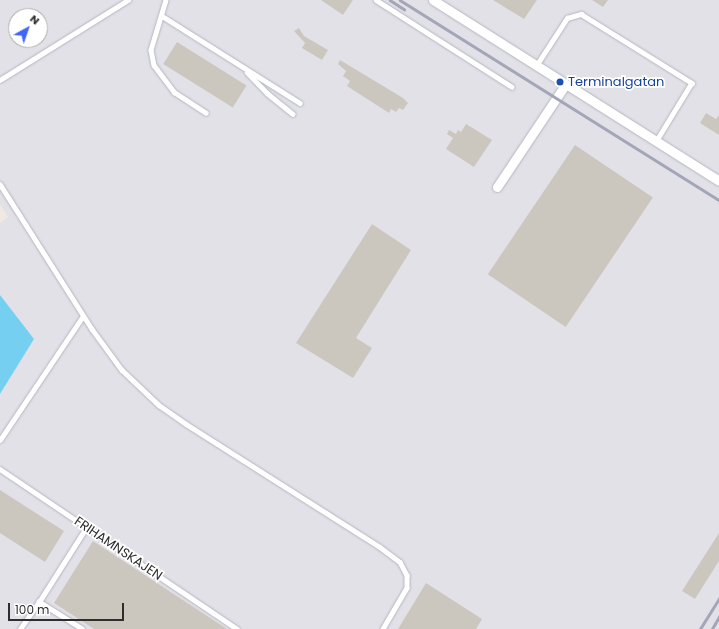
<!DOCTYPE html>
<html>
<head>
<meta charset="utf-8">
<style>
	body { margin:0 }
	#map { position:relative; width:719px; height:629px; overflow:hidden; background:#efe9e1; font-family:Poppins,sans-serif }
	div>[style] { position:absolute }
	.industrial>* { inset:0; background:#e3e1e8 }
	.water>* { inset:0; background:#75cff0 }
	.building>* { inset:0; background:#cbc7bf; transform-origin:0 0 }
	.roads { filter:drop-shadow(0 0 1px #b4b7c1) drop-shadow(0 0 1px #b4b7c1) }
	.lane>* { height:4.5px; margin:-2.25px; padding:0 2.25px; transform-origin:2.25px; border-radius:2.25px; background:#fff }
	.street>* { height:9px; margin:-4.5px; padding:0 4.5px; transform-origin:4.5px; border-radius:4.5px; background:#fff }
	.rail>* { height:2.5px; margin:-1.25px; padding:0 1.25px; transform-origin:1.25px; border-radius:1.25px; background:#a3a6b8 }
	.dots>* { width:11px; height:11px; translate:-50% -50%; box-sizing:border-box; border:2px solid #fff; border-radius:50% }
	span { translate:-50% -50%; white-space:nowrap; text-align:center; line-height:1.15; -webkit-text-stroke:3.5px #fff; paint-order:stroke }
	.transit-label { font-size:13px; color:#164399 }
	.left { translate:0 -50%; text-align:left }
	.street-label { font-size:13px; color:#2e2e2e }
	.north { position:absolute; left:8px; top:8px; width:40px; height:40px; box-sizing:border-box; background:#fff; border:1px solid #ababab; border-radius:50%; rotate:40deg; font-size:11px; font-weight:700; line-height:16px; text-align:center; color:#2e2e2e }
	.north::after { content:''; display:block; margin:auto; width:14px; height:18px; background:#4264fb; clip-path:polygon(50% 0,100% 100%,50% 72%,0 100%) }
	.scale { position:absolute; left:8px; top:603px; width:116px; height:18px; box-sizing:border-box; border:2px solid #2e2e2e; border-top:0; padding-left:5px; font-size:12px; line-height:14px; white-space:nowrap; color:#2e2e2e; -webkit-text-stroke:3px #fff; paint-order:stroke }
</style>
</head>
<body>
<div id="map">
	<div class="industrial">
		<i style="clip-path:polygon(evenodd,0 0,719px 0,719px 629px,0 629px,0 394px,33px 339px,0 295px,0 223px,8px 217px,0 204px,0 0,16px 16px,40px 16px,40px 40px,16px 40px,16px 16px)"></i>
	</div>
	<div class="water">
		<i style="clip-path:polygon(0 295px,34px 339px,0 394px)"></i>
	</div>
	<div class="building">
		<i style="clip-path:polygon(321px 0,353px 0,343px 15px)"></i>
		<i style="clip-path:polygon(493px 0,537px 0,524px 19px)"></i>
		<i style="clip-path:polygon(592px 0,608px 0,603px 7px)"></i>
		<i style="clip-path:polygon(299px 28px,304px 36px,328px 50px,322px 60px,302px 48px,305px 43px,294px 31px)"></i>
		<i style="left:177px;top:42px;width:82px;height:26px;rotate:32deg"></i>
		<i style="clip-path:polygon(340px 60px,403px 98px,408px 103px,403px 110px,399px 108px,396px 112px,391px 109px,389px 113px,347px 86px,350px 81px,343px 76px,346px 71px,338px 64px)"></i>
		<i style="clip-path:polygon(706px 113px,716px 119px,719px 115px,719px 135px,700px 123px)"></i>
		<i style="clip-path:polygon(466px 124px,492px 140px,474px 167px,446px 149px,453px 138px,447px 134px,449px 130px,456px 134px,458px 130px,461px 132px)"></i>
		<i style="left:575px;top:145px;width:94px;height:156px;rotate:34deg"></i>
		<i style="clip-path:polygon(372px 224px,411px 250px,356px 338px,372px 348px,353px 378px,296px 343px)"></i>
		<i style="clip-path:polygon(0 490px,64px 531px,45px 562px,0 533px)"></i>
		<i style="clip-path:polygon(719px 533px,719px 561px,695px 599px,682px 591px)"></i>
		<i style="clip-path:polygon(93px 541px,227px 629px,94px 629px,54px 603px)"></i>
		<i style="clip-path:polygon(426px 583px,482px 619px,476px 629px,398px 629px)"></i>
	</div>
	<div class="roads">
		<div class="lane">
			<i style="left:166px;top:0;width:52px;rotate:106.7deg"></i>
			<i style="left:151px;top:50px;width:15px;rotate:79deg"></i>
			<i style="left:154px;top:65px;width:34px;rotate:53deg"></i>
			<i style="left:174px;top:92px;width:38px;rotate:33deg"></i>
			<i style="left:376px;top:0;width:161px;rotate:32.6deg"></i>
			<i style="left:162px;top:16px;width:163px;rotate:32.2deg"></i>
			<i style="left:536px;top:66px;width:57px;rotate:-57.1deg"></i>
			<i style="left:567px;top:18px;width:15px;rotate:-16deg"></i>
			<i style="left:581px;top:14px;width:131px;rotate:31.9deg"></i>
			<i style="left:692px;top:83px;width:69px;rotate:121.4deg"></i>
			<i style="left:247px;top:72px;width:29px;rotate:46deg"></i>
			<i style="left:267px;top:93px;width:33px;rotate:39deg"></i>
			<i style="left:0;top:80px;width:151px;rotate:-32deg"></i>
			<i style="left:0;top:184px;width:172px;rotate:57.6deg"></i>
			<i style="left:92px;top:329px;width:51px;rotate:53.8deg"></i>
			<i style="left:122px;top:370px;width:51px;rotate:43.4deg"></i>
			<i style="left:159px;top:405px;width:33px;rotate:35deg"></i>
			<i style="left:186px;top:424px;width:230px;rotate:32.4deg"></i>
			<i style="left:380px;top:547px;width:25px;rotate:37deg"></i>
			<i style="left:400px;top:562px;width:15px;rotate:62deg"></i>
			<i style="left:407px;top:575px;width:13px;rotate:90deg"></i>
			<i style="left:407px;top:588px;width:48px;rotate:120.3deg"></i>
			<i style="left:0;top:440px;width:149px;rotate:-56.2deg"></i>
			<i style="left:0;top:469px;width:286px;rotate:34deg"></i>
			<i style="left:20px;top:629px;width:33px;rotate:-55deg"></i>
			<i style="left:82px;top:629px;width:51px;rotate:-147.9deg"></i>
			<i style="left:39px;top:602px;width:88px;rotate:-57.6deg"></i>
		</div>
		<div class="street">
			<i style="left:433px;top:0;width:338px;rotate:32.3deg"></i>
			<i style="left:497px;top:187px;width:123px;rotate:-56.3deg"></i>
		</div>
	</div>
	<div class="rail">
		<i style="left:390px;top:0;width:17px;rotate:33deg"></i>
		<i style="left:400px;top:0;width:377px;rotate:32.1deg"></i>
		<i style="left:700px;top:629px;width:36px;rotate:-58deg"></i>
		<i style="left:712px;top:629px;width:14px;rotate:-60deg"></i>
	</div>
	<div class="dots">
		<i style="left:560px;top:82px;background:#1a4fb4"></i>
	</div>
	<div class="transit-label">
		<span class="left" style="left:568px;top:82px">Terminalgatan</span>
	</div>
	<div class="street-label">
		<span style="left:118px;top:549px;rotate:34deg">FRIHAMNSKAJEN</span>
	</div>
	<div class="north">N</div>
	<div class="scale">100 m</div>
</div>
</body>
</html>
